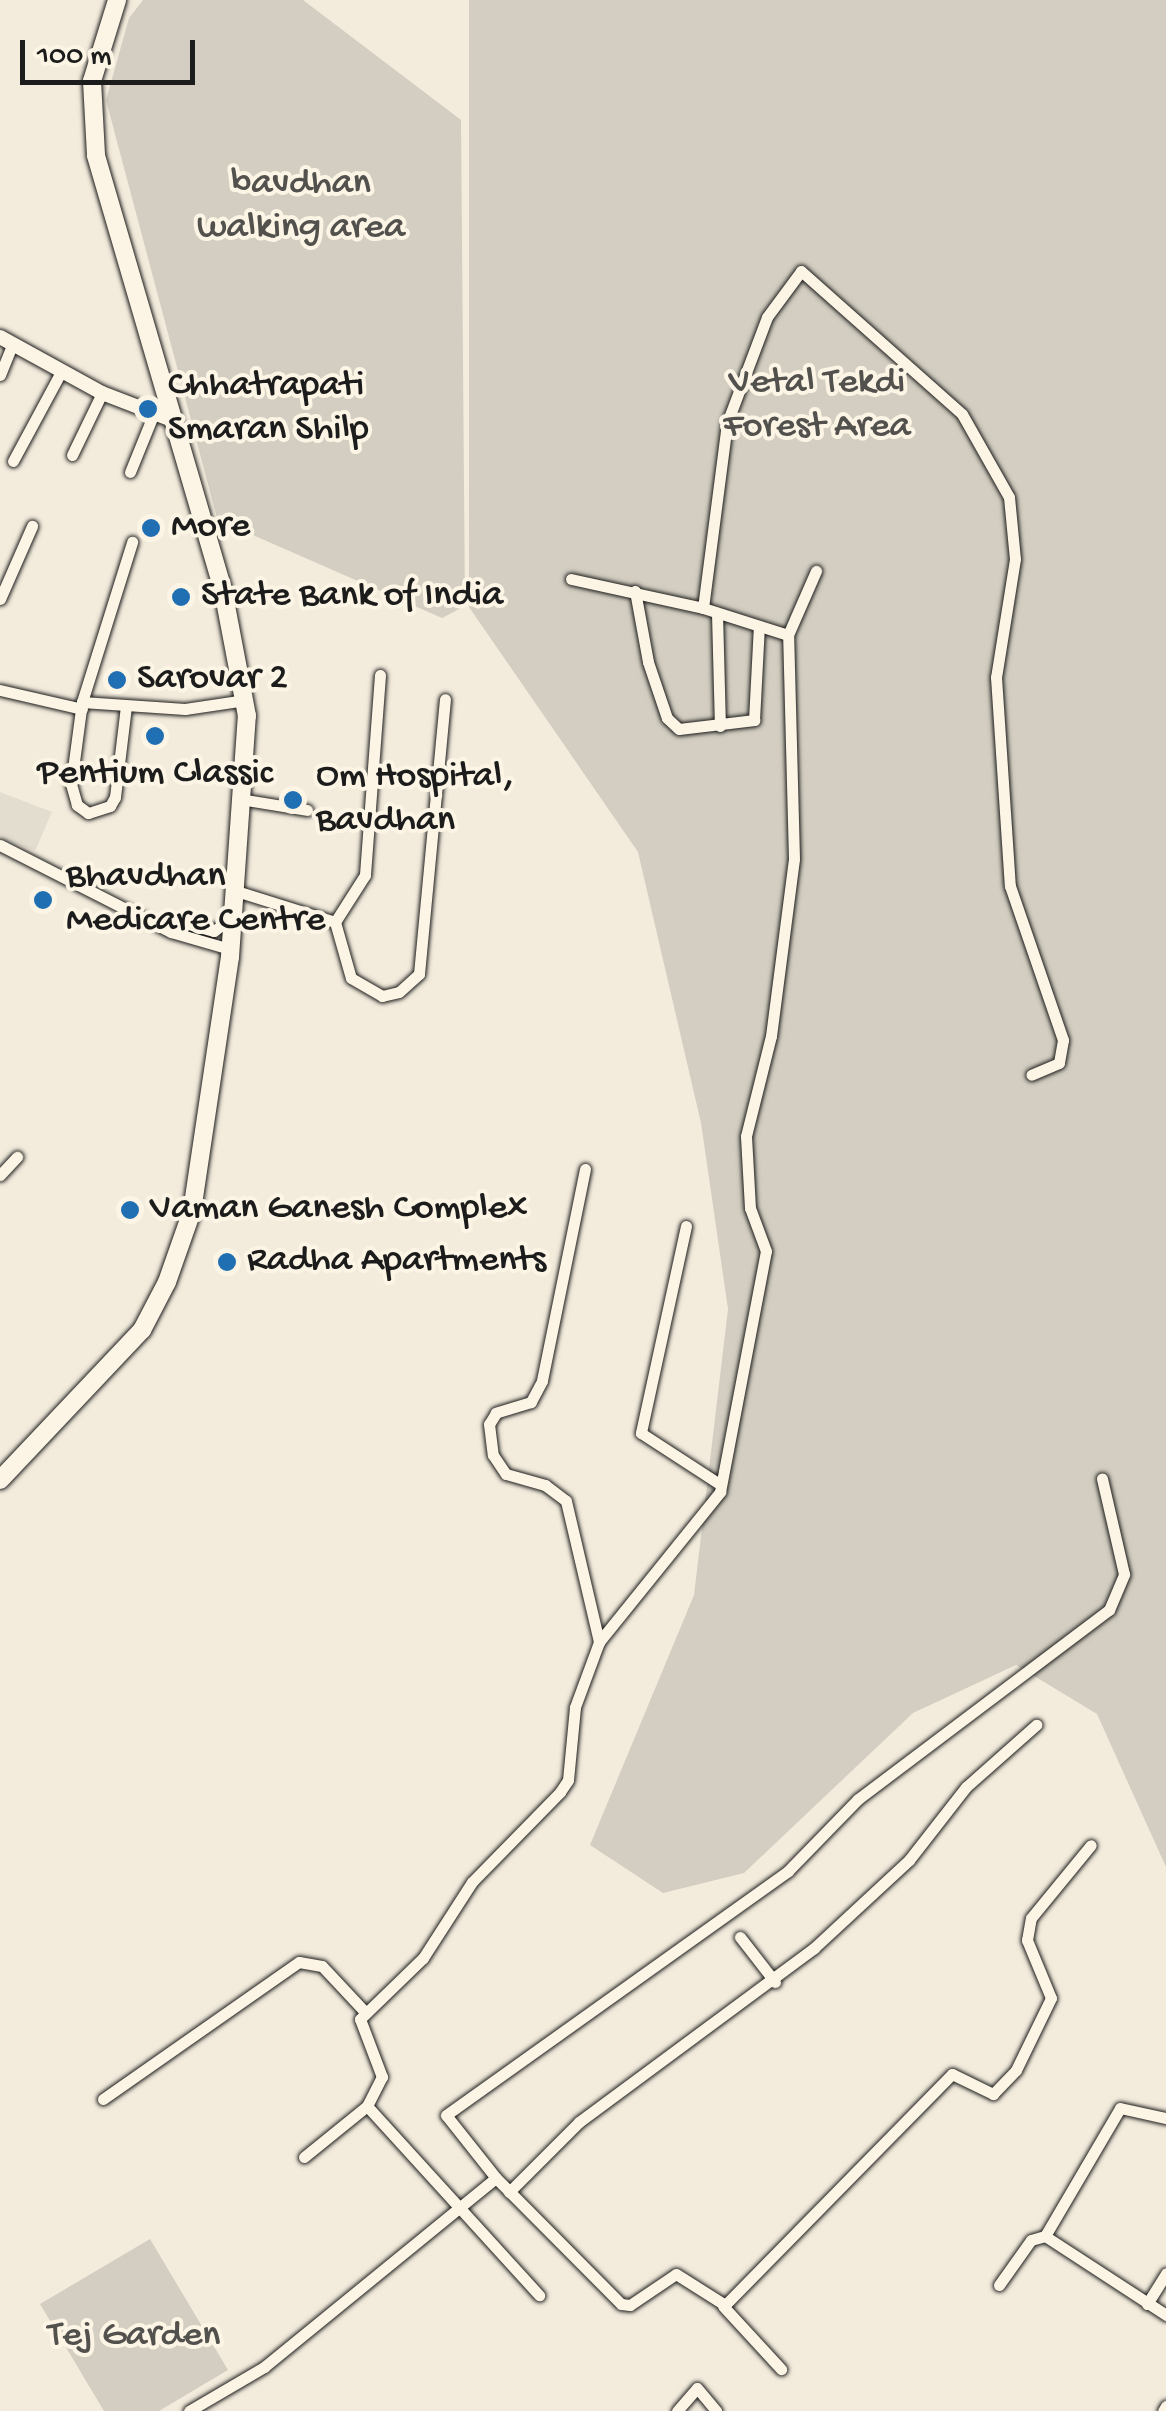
<!DOCTYPE html>
<html>
<head>
<meta charset="utf-8">
<style>
	body { margin:0 }
	#map { position:relative; width:1166px; height:2411px; overflow:hidden; background:#f3ecdd; font-family:"Gochi Hand",sans-serif }
	div>[style] { position:absolute }
	.built>* { inset:0; background:#e3ddcf }
	.green>* { inset:0; background:#d3cec1 }
	.roads { filter:drop-shadow(0 0 2px #1c1c1c) drop-shadow(0 0 2px #1c1c1c) }
	.minor>* { height:11px; margin:-5.5px; padding:0 5.5px; transform-origin:5.5px; border-radius:5.5px; background:#fcf5e5 }
	.tertiary>* { height:14px; margin:-7px; padding:0 7px; transform-origin:7px; border-radius:7px; background:#fcf5e5 }
	.secondary>* { height:18px; margin:-9px; padding:0 9px; transform-origin:9px; border-radius:9px; background:#fcf5e5 }
	.dots>* { width:28px; height:28px; translate:-50% -50%; box-sizing:border-box; border:5px solid #fcf5e5; border-radius:50% }
	span { translate:-50% -50%; white-space:nowrap; text-align:center; line-height:1.15; -webkit-text-stroke:8px #fcf5e5; paint-order:stroke }
	.park-label { font-size:38px; color:#53514e }
	.poi-label { font-size:38px; color:#1c1c1c }
	.left { translate:0 -50%; text-align:left }
	.scale { position:absolute; left:20px; top:40px; width:175px; height:45px; box-sizing:border-box; border:5px solid #1c1c1c; border-top:0; padding-left:12px; font-size:30px; line-height:35px; white-space:nowrap; color:#1c1c1c; -webkit-text-stroke:8px #fcf5e5; paint-order:stroke }
</style>
</head>
<body>
<div id="map">
	<div class="built">
		<i style="clip-path:polygon(0 792px,52px 812px,35px 851px,0 838px)"></i>
	</div>
	<div class="green">
		<i style="clip-path:polygon(143px 0,303px 0,461px 120px,465px 606px,442px 618px,244px 531px,221px 533px,106px 100px,129px 18px)"></i>
		<i style="clip-path:polygon(469px 0,1166px 0,1166px 1867px,1097px 1714px,1016px 1665px,913px 1713px,744px 1873px,663px 1893px,590px 1845px,694px 1595px,728px 1309px,701px 1123px,638px 852px,469px 607px)"></i>
		<i style="clip-path:polygon(150px 2239px,228px 2370px,159px 2411px,104px 2411px,40px 2304px)"></i>
	</div>
	<div class="roads">
		<div class="minor">
			<i style="left:0;top:375px;width:35px;rotate:-68deg"></i>
			<i style="left:72px;top:455px;width:69px;rotate:-64.2deg"></i>
			<i style="left:13px;top:461px;width:103px;rotate:-61.7deg"></i>
			<i style="left:130px;top:472px;width:64px;rotate:-67.9deg"></i>
			<i style="left:571px;top:579px;width:135px;rotate:12.4deg"></i>
			<i style="left:635px;top:591px;width:72px;rotate:79.6deg"></i>
			<i style="left:648px;top:662px;width:59px;rotate:71.3deg"></i>
			<i style="left:667px;top:718px;width:16px;rotate:43deg"></i>
			<i style="left:679px;top:729px;width:76px;rotate:-6.8deg"></i>
			<i style="left:754px;top:720px;width:94px;rotate:-87deg"></i>
			<i style="left:0;top:599px;width:80px;rotate:-66.3deg"></i>
			<i style="left:717px;top:613px;width:113px;rotate:88.5deg"></i>
			<i style="left:788px;top:635px;width:89px;rotate:-162.4deg"></i>
			<i style="left:703px;top:608px;width:187px;rotate:-82.6deg"></i>
			<i style="left:727px;top:423px;width:113px;rotate:-69.3deg"></i>
			<i style="left:767px;top:317px;width:57px;rotate:-53.5deg"></i>
			<i style="left:801px;top:271px;width:215px;rotate:41.6deg"></i>
			<i style="left:962px;top:414px;width:95px;rotate:60.5deg"></i>
			<i style="left:1009px;top:497px;width:62px;rotate:84.5deg"></i>
			<i style="left:1015px;top:559px;width:120px;rotate:99.1deg"></i>
			<i style="left:996px;top:677px;width:209px;rotate:86.2deg"></i>
			<i style="left:1010px;top:886px;width:163px;rotate:71deg"></i>
			<i style="left:1063px;top:1040px;width:23px;rotate:100deg"></i>
			<i style="left:1059px;top:1063px;width:30px;rotate:157deg"></i>
			<i style="left:380px;top:675px;width:201px;rotate:94.3deg"></i>
			<i style="left:365px;top:875px;width:56px;rotate:122.6deg"></i>
			<i style="left:335px;top:922px;width:58px;rotate:74.1deg"></i>
			<i style="left:351px;top:978px;width:36px;rotate:30deg"></i>
			<i style="left:382px;top:996px;width:17px;rotate:-13deg"></i>
			<i style="left:399px;top:992px;width:27px;rotate:-42deg"></i>
			<i style="left:419px;top:974px;width:276px;rotate:-84.6deg"></i>
			<i style="left:0;top:690px;width:84px;rotate:13deg"></i>
			<i style="left:82px;top:702px;width:103px;rotate:3.9deg"></i>
			<i style="left:185px;top:709px;width:61px;rotate:-8.5deg"></i>
			<i style="left:126px;top:706px;width:92px;rotate:96.9deg"></i>
			<i style="left:115px;top:797px;width:10px;rotate:119deg"></i>
			<i style="left:110px;top:806px;width:23px;rotate:162deg"></i>
			<i style="left:88px;top:813px;width:14px;rotate:-144deg"></i>
			<i style="left:77px;top:805px;width:22px;rotate:-106deg"></i>
			<i style="left:71px;top:784px;width:83px;rotate:-82.4deg"></i>
			<i style="left:82px;top:702px;width:168px;rotate:-72.6deg"></i>
			<i style="left:240px;top:799px;width:68px;rotate:9.3deg"></i>
			<i style="left:0;top:845px;width:192px;rotate:27deg"></i>
			<i style="left:171px;top:932px;width:61px;rotate:16.1deg"></i>
			<i style="left:233px;top:890px;width:107px;rotate:17.4deg"></i>
			<i style="left:163px;top:924px;width:12px;rotate:-20deg"></i>
			<i style="left:174px;top:920px;width:41px;rotate:15.4deg"></i>
			<i style="left:214px;top:931px;width:23px;rotate:-38deg"></i>
			<i style="left:585px;top:1169px;width:216px;rotate:101.5deg"></i>
			<i style="left:542px;top:1381px;width:24px;rotate:118deg"></i>
			<i style="left:531px;top:1402px;width:37px;rotate:163deg"></i>
			<i style="left:496px;top:1413px;width:13px;rotate:122deg"></i>
			<i style="left:489px;top:1424px;width:31px;rotate:83deg"></i>
			<i style="left:493px;top:1455px;width:23px;rotate:56deg"></i>
			<i style="left:506px;top:1474px;width:41px;rotate:15.8deg"></i>
			<i style="left:545px;top:1485px;width:26px;rotate:37deg"></i>
			<i style="left:566px;top:1501px;width:145px;rotate:76.8deg"></i>
			<i style="left:0;top:1175px;width:25px;rotate:-47deg"></i>
			<i style="left:686px;top:1226px;width:212px;rotate:102.3deg"></i>
			<i style="left:641px;top:1433px;width:95px;rotate:33deg"></i>
			<i style="left:740px;top:1937px;width:57px;rotate:52.1deg"></i>
			<i style="left:103px;top:2099px;width:239px;rotate:-35deg"></i>
			<i style="left:299px;top:1962px;width:23px;rotate:10deg"></i>
			<i style="left:322px;top:1966px;width:64px;rotate:46.9deg"></i>
			<i style="left:367px;top:2106px;width:33px;rotate:-63deg"></i>
			<i style="left:382px;top:2077px;width:62px;rotate:-110.8deg"></i>
			<i style="left:360px;top:2019px;width:88px;rotate:-44.1deg"></i>
			<i style="left:423px;top:1958px;width:90px;rotate:-57.2deg"></i>
			<i style="left:472px;top:1882px;width:126px;rotate:-45.6deg"></i>
			<i style="left:560px;top:1792px;width:14px;rotate:-56deg"></i>
			<i style="left:568px;top:1780px;width:73px;rotate:-84.5deg"></i>
			<i style="left:575px;top:1707px;width:69px;rotate:-69.7deg"></i>
			<i style="left:599px;top:1642px;width:193px;rotate:-51.1deg"></i>
			<i style="left:720px;top:1492px;width:245px;rotate:-79.2deg"></i>
			<i style="left:766px;top:1251px;width:46px;rotate:-110.4deg"></i>
			<i style="left:750px;top:1208px;width:72px;rotate:-93.2deg"></i>
			<i style="left:746px;top:1136px;width:103px;rotate:-76deg"></i>
			<i style="left:771px;top:1036px;width:178px;rotate:-82.6deg"></i>
			<i style="left:794px;top:859px;width:224px;rotate:-91.5deg"></i>
			<i style="left:788px;top:635px;width:70px;rotate:-66.4deg"></i>
			<i style="left:304px;top:2157px;width:81px;rotate:-39deg"></i>
			<i style="left:367px;top:2106px;width:256px;rotate:47.7deg"></i>
			<i style="left:496px;top:2178px;width:80px;rotate:-128.4deg"></i>
			<i style="left:446px;top:2115px;width:420px;rotate:-35.5deg"></i>
			<i style="left:788px;top:1871px;width:100px;rotate:-45.8deg"></i>
			<i style="left:858px;top:1799px;width:314px;rotate:-37deg"></i>
			<i style="left:1109px;top:1610px;width:39px;rotate:-67deg"></i>
			<i style="left:1124px;top:1574px;width:98px;rotate:-103deg"></i>
			<i style="left:509px;top:2192px;width:99px;rotate:-45deg"></i>
			<i style="left:579px;top:2122px;width:292px;rotate:-36.5deg"></i>
			<i style="left:814px;top:1948px;width:129px;rotate:-42.8deg"></i>
			<i style="left:909px;top:1860px;width:93px;rotate:-52deg"></i>
			<i style="left:966px;top:1787px;width:94px;rotate:-41.5deg"></i>
			<i style="left:1045px;top:2236px;width:145px;rotate:33.1deg"></i>
			<i style="left:999px;top:2285px;width:55px;rotate:-54.6deg"></i>
			<i style="left:1031px;top:2240px;width:15px;rotate:-16deg"></i>
			<i style="left:1045px;top:2236px;width:148px;rotate:-59.6deg"></i>
			<i style="left:1120px;top:2108px;width:47px;rotate:12.3deg"></i>
			<i style="left:1147px;top:2304px;width:36px;rotate:-58deg"></i>
			<i style="left:723px;top:2306px;width:86px;rotate:47.4deg"></i>
			<i style="left:189px;top:2411px;width:87px;rotate:-30.4deg"></i>
			<i style="left:264px;top:2367px;width:299px;rotate:-39.2deg"></i>
			<i style="left:496px;top:2178px;width:177px;rotate:45.2deg"></i>
			<i style="left:621px;top:2304px;width:9px;rotate:6deg"></i>
			<i style="left:630px;top:2305px;width:55px;rotate:-34deg"></i>
			<i style="left:676px;top:2274px;width:58px;rotate:32.3deg"></i>
			<i style="left:725px;top:2305px;width:324px;rotate:-45.5deg"></i>
			<i style="left:952px;top:2074px;width:46px;rotate:26deg"></i>
			<i style="left:993px;top:2094px;width:33px;rotate:-46deg"></i>
			<i style="left:1016px;top:2070px;width:80px;rotate:-64.1deg"></i>
			<i style="left:1051px;top:1998px;width:63px;rotate:-112.5deg"></i>
			<i style="left:1027px;top:1940px;width:22px;rotate:-80deg"></i>
			<i style="left:1031px;top:1918px;width:94px;rotate:-50.6deg"></i>
			<i style="left:677px;top:2411px;width:30px;rotate:-49deg"></i>
			<i style="left:697px;top:2388px;width:30px;rotate:50deg"></i>
			<i style="left:1163px;top:2411px;width:6px;rotate:-59deg"></i>
		</div>
		<div class="tertiary">
			<i style="left:0;top:337px;width:116px;rotate:28.8deg"></i>
			<i style="left:102px;top:393px;width:75px;rotate:21.1deg"></i>
		</div>
		<div class="secondary">
			<i style="left:0;top:1480px;width:207px;rotate:-46.6deg"></i>
			<i style="left:142px;top:1330px;width:54px;rotate:-62.5deg"></i>
			<i style="left:167px;top:1282px;width:75px;rotate:-70.6deg"></i>
			<i style="left:192px;top:1211px;width:257px;rotate:-81.5deg"></i>
			<i style="left:230px;top:957px;width:242px;rotate:-86deg"></i>
			<i style="left:247px;top:716px;width:128px;rotate:-100.8deg"></i>
			<i style="left:223px;top:590px;width:453px;rotate:-106.3deg"></i>
			<i style="left:96px;top:155px;width:74px;rotate:-93.1deg"></i>
			<i style="left:92px;top:81px;width:85px;rotate:-72.8deg"></i>
		</div>
	</div>
	<div class="dots">
		<i style="left:148px;top:409px;background:#1f6fb2"></i>
		<i style="left:151px;top:528px;background:#1f6fb2"></i>
		<i style="left:181px;top:597px;background:#1f6fb2"></i>
		<i style="left:117px;top:680px;background:#1f6fb2"></i>
		<i style="left:155px;top:736px;background:#1f6fb2"></i>
		<i style="left:293px;top:800px;background:#1f6fb2"></i>
		<i style="left:43px;top:900px;background:#1f6fb2"></i>
		<i style="left:130px;top:1210px;background:#1f6fb2"></i>
		<i style="left:227px;top:1262px;background:#1f6fb2"></i>
	</div>
	<div class="park-label">
		<span style="left:301px;top:207px">bavdhan<br>walking area</span>
		<span style="left:817px;top:406px">Vetal Tekdi<br>Forest Area</span>
		<span style="left:134px;top:2337px">Tej Garden</span>
	</div>
	<div class="poi-label">
		<span class="left" style="left:168px;top:409px">Chhatrapati<br>Smaran Shilp</span>
		<span class="left" style="left:171px;top:528px">More</span>
		<span class="left" style="left:201px;top:597px">State Bank of India</span>
		<span class="left" style="left:137px;top:680px">Sarovar 2</span>
		<span style="left:155px;top:775px">Pentium Classic</span>
		<span class="left" style="left:316px;top:800px">Om Hospital,<br>Bavdhan</span>
		<span class="left" style="left:66px;top:900px">Bhavdhan<br>Medicare Centre</span>
		<span class="left" style="left:150px;top:1210px">Vaman Ganesh Complex</span>
		<span class="left" style="left:247px;top:1262px">Radha Apartments</span>
	</div>
	<div class="scale">100 m</div>
</div>
</body>
</html>
